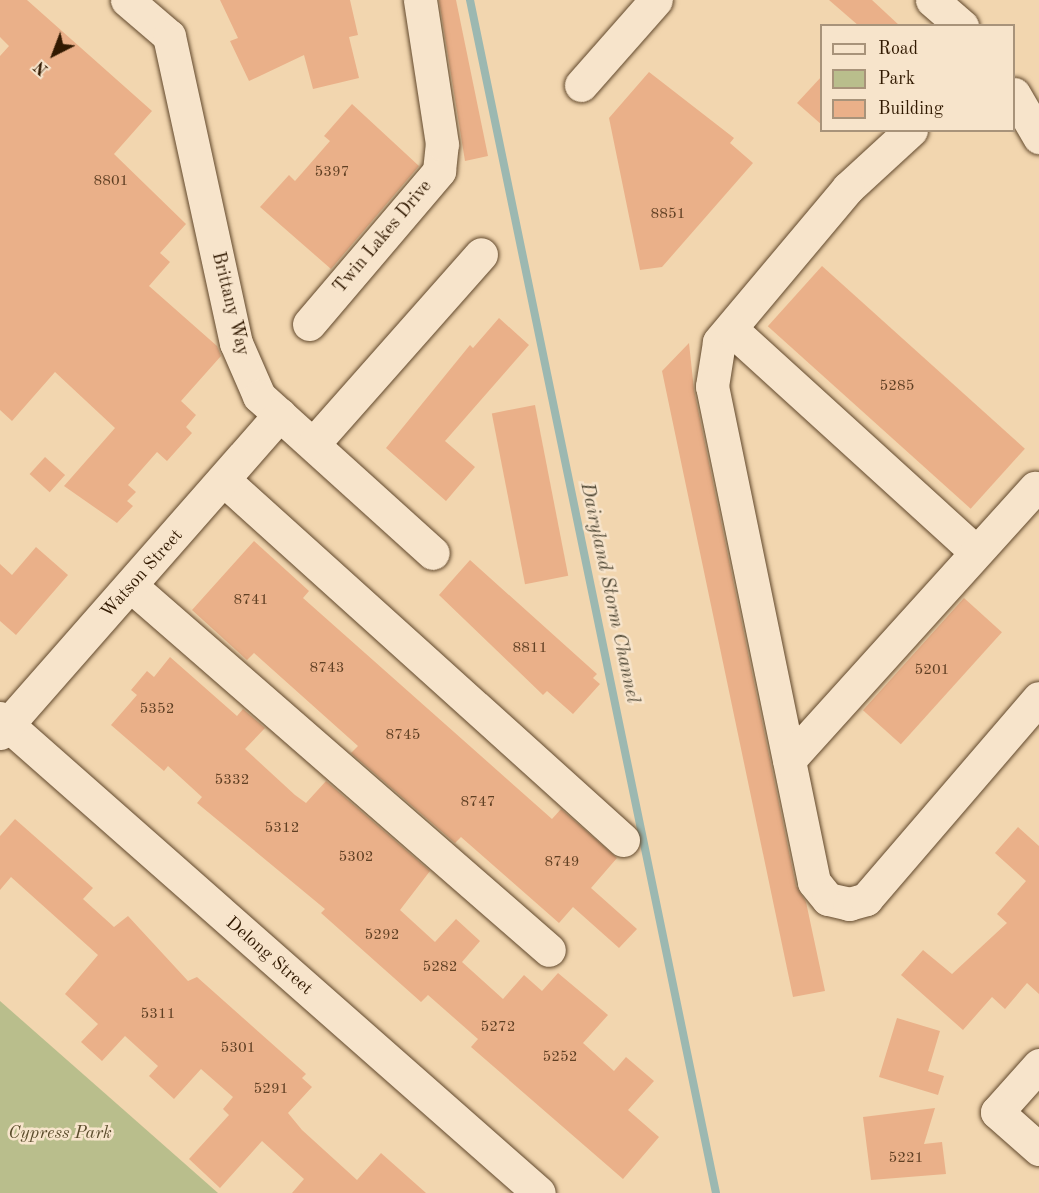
<!DOCTYPE html>
<html>
<head>
<meta charset="utf-8">
<style>
	body { margin:0 }
	#map { position:relative; width:1039px; height:1193px; overflow:hidden; background:#f2d6af; font-family:"Old Standard TT",serif }
	div>[style] { position:absolute }
	.green>* { inset:0; background:#b9be8c }
	.stream>* { height:8px; margin:-4px; padding:0 4px; transform-origin:4px; border-radius:4px; background:#9cb8b1 }
	.building>* { inset:0; background:#eab089; transform-origin:0 0 }
	.roads { filter:drop-shadow(0 0 2px #61482c) drop-shadow(0 0 2px #61482c) }
	.minor>* { height:33px; margin:-16.5px; padding:0 16.5px; transform-origin:16.5px; border-radius:16.5px; background:#f7e4cb }
	span { translate:-50% -50%; white-space:nowrap; text-align:center; line-height:1.15; -webkit-text-stroke:5px #f7e4cb; paint-order:stroke }
	.number-label { font-size:15px; color:#5f3f23 }
	.number-label span { -webkit-text-stroke-width:0 }
	.street-label { font-size:18px; color:#311901 }
	.park-label { font-size:18px; color:#5a4b2b; font-style:italic }
	.water-label { font-size:20px; color:#514936; font-style:italic }
	.legend { position:absolute; left:820px; top:24px; width:195px; height:108px; box-sizing:border-box; background:#f7e4cb; border:2px solid #a8937a; margin:0; padding:8px 10px; list-style:none; font-size:18px; color:#311901 }
	.legend li { display:flex; align-items:center; gap:12px; height:30px }
	.legend b { width:30px; border:2px solid #a8937a }
	.north { position:absolute; left:24px; top:24px; width:60px; height:60px; -webkit-text-stroke:4px #f7e4cb; paint-order:stroke; rotate:222deg; font-size:16px; font-weight:700; line-height:24px; text-align:center; color:#311901 }
	.north::after { content:''; display:block; margin:auto; width:21px; height:27px; background:#311901; clip-path:polygon(50% 0,100% 100%,50% 72%,0 100%) }
</style>
</head>
<body>
<div id="map">
	<div class="green">
		<i style="clip-path:polygon(0 1001px,125px 1111px,218px 1193px,0 1193px)"></i>
	</div>
	<div class="stream">
		<i style="left:470px;top:0;width:1218px;rotate:78.35deg"></i>
	</div>
	<div class="building">
		<i style="clip-path:polygon(0 0,27px 0,152px 111px,114px 154px,186px 224px,160px 253px,170px 262px,149px 286px,217px 346px,221px 356px,181px 401px,196px 415px,186px 427px,192px 433px,167px 461px,157px 452px,128px 485px,136px 492px,127px 501px,133px 506px,117px 523px,64px 486px,115px 428px,55px 372px,12px 421px,0 410px,0 56px,9px 46px,0 37px)"></i>
		<i style="clip-path:polygon(220px 0,350px 0,358px 35px,349px 37px,359px 78px,313px 89px,304px 55px,249px 81px,230px 41px,238px 38px)"></i>
		<i style="clip-path:polygon(439px 0,456px 0,488px 156px,465px 161px)"></i>
		<i style="clip-path:polygon(829px 0,872px 0,900px 26px,859px 26px)"></i>
		<i style="clip-path:polygon(649px 72px,734px 138px,730px 143px,753px 163px,662px 267px,640px 270px,609px 118px)"></i>
		<i style="clip-path:polygon(822px 76px,822px 125px,797px 103px)"></i>
		<i style="clip-path:polygon(352px 104px,419px 166px,331px 269px,260px 207px,289px 175px,295px 181px,330px 141px,324px 136px)"></i>
		<i style="left:822px;top:266px;width:273px;height:81px;rotate:42deg"></i>
		<i style="clip-path:polygon(499px 318px,529px 345px,445px 441px,475px 467px,446px 501px,386px 448px,470px 345px,473px 348px)"></i>
		<i style="clip-path:polygon(689px 343px,694px 390px,796px 886px,806px 902px,825px 991px,793px 997px,662px 371px)"></i>
		<i style="left:535px;top:405px;width:174px;height:44px;rotate:79deg"></i>
		<i style="left:45px;top:457px;width:27px;height:23px;rotate:42deg"></i>
		<i style="clip-path:polygon(254px 541px,309px 591px,303px 598px,552px 819px,561px 809px,617px 858px,591px 888px,637px 929px,619px 948px,573px 907px,559px 923px,461px 837px,455px 843px,351px 753px,358px 746px,254px 653px,247px 660px,192px 610px)"></i>
		<i style="clip-path:polygon(36px 547px,68px 575px,16px 635px,0 621px,0 564px,12px 575px)"></i>
		<i style="clip-path:polygon(470px 560px,597px 674px,593px 678px,600px 684px,573px 714px,547px 691px,543px 695px,439px 595px)"></i>
		<i style="left:964px;top:598px;width:51px;height:151px;rotate:42deg"></i>
		<i style="clip-path:polygon(170px 657px,237px 716px,243px 709px,265px 728px,245px 749px,295px 795px,306px 803px,326px 781px,430px 871px,400px 910px,435px 942px,456px 919px,480px 941px,462px 962px,503px 999px,524px 975px,542px 991px,558px 973px,608px 1015px,583px 1043px,614px 1071px,626px 1057px,654px 1081px,628px 1110px,659px 1137px,623px 1179px,471px 1047px,478px 1039px,428px 995px,421px 1002px,321px 913px,325px 909px,197px 803px,202px 797px,168px 766px,164px 771px,111px 725px,137px 695px,131px 690px,147px 671px,154px 677px)"></i>
		<i style="clip-path:polygon(15px 819px,93px 888px,83px 899px,114px 927px,128px 916px,188px 981px,197px 977px,306px 1074px,302px 1078px,312px 1087px,288px 1113px,302px 1130px,357px 1180px,381px 1153px,426px 1193px,292px 1193px,304px 1179px,262px 1141px,220px 1188px,189px 1159px,229px 1115px,223px 1109px,233px 1097px,201px 1069px,174px 1099px,149px 1076px,158px 1066px,125px 1036px,102px 1061px,81px 1042px,98px 1024px,65px 994px,98px 955px,11px 877px,0 890px,0 836px)"></i>
		<i style="clip-path:polygon(1018px 827px,1039px 846px,1039px 994px,1027px 983px,1005px 1009px,992px 997px,963px 1030px,901px 975px,923px 950px,952px 974px,1007px 923px,997px 914px,1026px 881px,995px 853px)"></i>
		<i style="clip-path:polygon(897px 1018px,940px 1031px,928px 1071px,944px 1076px,938px 1095px,879px 1077px)"></i>
		<i style="clip-path:polygon(935px 1108px,924px 1144px,942px 1142px,946px 1174px,871px 1180px,863px 1117px)"></i>
	</div>
	<div class="roads">
		<div class="minor">
			<i style="left:127px;top:0;width:55px;rotate:40.6deg"></i>
			<i style="left:169px;top:36px;width:314px;rotate:77.7deg"></i>
			<i style="left:236px;top:343px;width:58px;rotate:66.5deg"></i>
			<i style="left:259px;top:396px;width:234px;rotate:42.1deg"></i>
			<i style="left:932px;top:0;width:40px;rotate:41deg"></i>
			<i style="left:581px;top:85px;width:113px;rotate:-48.6deg"></i>
			<i style="left:1014px;top:94px;width:50px;rotate:59.8deg"></i>
			<i style="left:911px;top:130px;width:86px;rotate:137.4deg"></i>
			<i style="left:848px;top:188px;width:201px;rotate:130deg"></i>
			<i style="left:719px;top:342px;width:45px;rotate:99deg"></i>
			<i style="left:712px;top:386px;width:506px;rotate:78.38deg"></i>
			<i style="left:814px;top:882px;width:22px;rotate:51deg"></i>
			<i style="left:828px;top:899px;width:22px;rotate:13deg"></i>
			<i style="left:849px;top:904px;width:18px;rotate:-16deg"></i>
			<i style="left:866px;top:899px;width:265px;rotate:-49.3deg"></i>
			<i style="left:309px;top:324px;width:201px;rotate:-49.6deg"></i>
			<i style="left:439px;top:171px;width:27px;rotate:-84deg"></i>
			<i style="left:442px;top:144px;width:146px;rotate:-98.7deg"></i>
			<i style="left:731px;top:329px;width:331px;rotate:42.3deg"></i>
			<i style="left:314px;top:443px;width:252px;rotate:-48.5deg"></i>
			<i style="left:225px;top:481px;width:536px;rotate:42.05deg"></i>
			<i style="left:131px;top:586px;width:554px;rotate:41.05deg"></i>
			<i style="left:0;top:718px;width:718px;rotate:41.39deg"></i>
			<i style="left:0;top:733px;width:424px;rotate:-48.7deg"></i>
			<i style="left:789px;top:760px;width:367px;rotate:-47.9deg"></i>
			<i style="left:1039px;top:1065px;width:63px;rotate:131.8deg"></i>
			<i style="left:997px;top:1112px;width:56px;rotate:41.4deg"></i>
		</div>
	</div>
	<div class="number-label">
		<span style="left:332px;top:173px">5397</span>
		<span style="left:111px;top:182px">8801</span>
		<span style="left:668px;top:215px">8851</span>
		<span style="left:897px;top:387px">5285</span>
		<span style="left:251px;top:601px">8741</span>
		<span style="left:530px;top:649px">8811</span>
		<span style="left:327px;top:669px">8743</span>
		<span style="left:932px;top:671px">5201</span>
		<span style="left:157px;top:710px">5352</span>
		<span style="left:403px;top:736px">8745</span>
		<span style="left:232px;top:781px">5332</span>
		<span style="left:478px;top:803px">8747</span>
		<span style="left:282px;top:829px">5312</span>
		<span style="left:356px;top:858px">5302</span>
		<span style="left:562px;top:863px">8749</span>
		<span style="left:382px;top:936px">5292</span>
		<span style="left:440px;top:968px">5282</span>
		<span style="left:158px;top:1015px">5311</span>
		<span style="left:498px;top:1028px">5272</span>
		<span style="left:238px;top:1049px">5301</span>
		<span style="left:560px;top:1058px">5252</span>
		<span style="left:271px;top:1090px">5291</span>
		<span style="left:906px;top:1159px">5221</span>
	</div>
	<div class="street-label">
		<span style="left:383px;top:237px;rotate:-50deg">Twin Lakes Drive</span>
		<span style="left:230px;top:304px;rotate:76deg">Brittany Way</span>
		<span style="left:142px;top:574px;rotate:-48deg">Watson Street</span>
		<span style="left:269px;top:956px;rotate:41deg">Delong Street</span>
	</div>
	<div class="park-label">
		<span style="left:60px;top:1133px">Cypress Park</span>
	</div>
	<div class="water-label">
		<span style="left:609px;top:593px;rotate:78deg">Dairyland Storm Channel</span>
	</div>
	<ul class="legend">
	<li><b style="height:8px;background:#f7e4cb"></b>Road</li>
	<li><b style="height:16px;background:#b9be8c"></b>Park</li>
	<li><b style="height:16px;background:#eab089"></b>Building</li>
	</ul>
	<div class="north">N</div>
</div>
</body>
</html>
